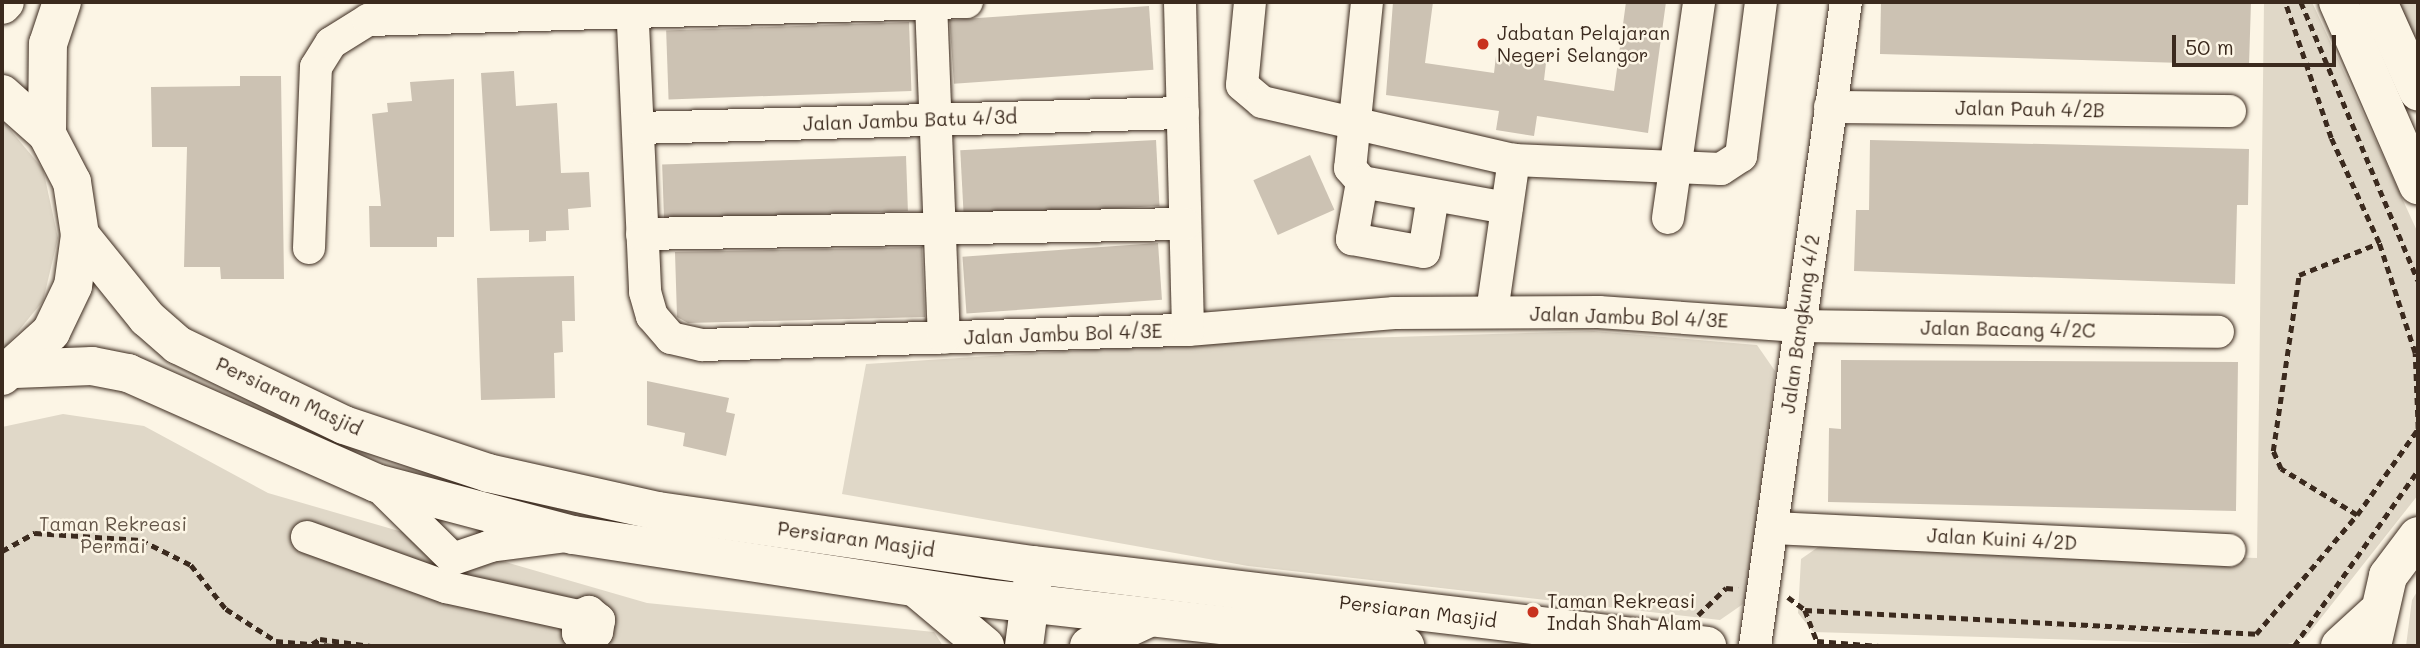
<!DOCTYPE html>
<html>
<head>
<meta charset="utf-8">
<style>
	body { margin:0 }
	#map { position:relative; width:2420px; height:648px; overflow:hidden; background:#fcf5e5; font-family:Mali,sans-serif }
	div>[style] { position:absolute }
	.green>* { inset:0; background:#e0d8c8 }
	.building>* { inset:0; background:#ccc2b3; transform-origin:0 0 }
	.path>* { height:4.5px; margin-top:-2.25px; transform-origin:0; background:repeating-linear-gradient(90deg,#3b2a1e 0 7px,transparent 0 12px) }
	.roads { filter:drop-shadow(0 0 2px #3b2a1e) drop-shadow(0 0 2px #3b2a1e) }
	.minor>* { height:32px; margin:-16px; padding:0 16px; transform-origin:16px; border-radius:16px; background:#fcf5e5 }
	.major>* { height:38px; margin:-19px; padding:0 19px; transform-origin:19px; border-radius:19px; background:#fcf5e5 }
	.dots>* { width:19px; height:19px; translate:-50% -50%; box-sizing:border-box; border:4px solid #fcf5e5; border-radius:50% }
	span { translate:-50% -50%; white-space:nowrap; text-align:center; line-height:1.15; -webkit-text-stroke:5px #fcf5e5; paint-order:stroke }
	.poi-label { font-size:19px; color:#3b2a1e }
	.left { translate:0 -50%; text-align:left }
	.street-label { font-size:19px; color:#3b2a1e }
	.park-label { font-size:19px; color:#645648 }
	.frame { position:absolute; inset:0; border:4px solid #3b2a1e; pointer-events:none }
	.scale { position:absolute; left:2172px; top:35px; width:164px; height:32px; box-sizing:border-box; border:4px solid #3b2a1e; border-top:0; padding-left:9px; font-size:21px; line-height:24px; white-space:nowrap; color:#3b2a1e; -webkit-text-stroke:5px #fcf5e5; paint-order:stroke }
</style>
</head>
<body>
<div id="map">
	<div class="green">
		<i style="clip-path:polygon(2264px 2px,2312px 2px,2418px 233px,2418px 495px,2306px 637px,2283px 646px,1813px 632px,1798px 613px,1801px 559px,1824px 543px,2257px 558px)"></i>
		<i style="clip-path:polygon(2397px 2px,2418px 2px,2418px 53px)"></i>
		<i style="clip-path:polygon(2px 120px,43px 169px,58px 238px,43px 301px,2px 351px)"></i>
		<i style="clip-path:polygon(1594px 331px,1757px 345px,1775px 371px,1746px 602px,1720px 620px,1248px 566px,842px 494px,866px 364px,1195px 343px)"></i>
		<i style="clip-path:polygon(63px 414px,144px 426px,268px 493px,647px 603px,934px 632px,943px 646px,2px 646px,2px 427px)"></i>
		<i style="clip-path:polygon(2418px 590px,2418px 646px,2406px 646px,2412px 600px)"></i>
	</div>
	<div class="building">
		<i style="clip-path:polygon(1393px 2px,1433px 2px,1425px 63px,1494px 73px,1496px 56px,1546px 63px,1544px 80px,1614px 91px,1626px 2px,1666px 2px,1648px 133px,1537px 116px,1534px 136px,1496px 130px,1499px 111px,1386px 95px)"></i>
		<i style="clip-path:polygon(1881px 2px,2251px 2px,2249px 65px,1880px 54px)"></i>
		<i style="left:1149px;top:6px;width:64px;height:200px;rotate:86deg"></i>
		<i style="left:909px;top:22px;width:69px;height:243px;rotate:88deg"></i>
		<i style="clip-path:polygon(514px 71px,516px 106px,557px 103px,561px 173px,589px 172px,591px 207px,568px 209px,569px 230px,546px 231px,546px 241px,529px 242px,529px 230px,490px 231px,481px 73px)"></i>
		<i style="clip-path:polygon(240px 76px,281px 76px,284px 279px,221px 279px,220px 267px,184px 267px,187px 147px,152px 147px,151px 87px,240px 86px)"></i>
		<i style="clip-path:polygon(454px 79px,454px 237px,437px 237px,437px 247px,370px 247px,369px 206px,381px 206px,372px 114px,388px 112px,387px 103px,412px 101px,410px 82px)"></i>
		<i style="left:1156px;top:140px;width:66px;height:196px;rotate:87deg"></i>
		<i style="clip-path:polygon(1870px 140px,2249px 149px,2248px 205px,2237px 205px,2235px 284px,1854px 271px,1856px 210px,1869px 210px)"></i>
		<i style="left:1310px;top:155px;width:60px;height:62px;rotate:66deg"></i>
		<i style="left:906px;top:156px;width:55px;height:244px;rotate:88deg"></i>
		<i style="left:1158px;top:243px;width:57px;height:196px;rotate:86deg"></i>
		<i style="clip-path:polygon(922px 247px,925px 317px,688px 323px,677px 317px,675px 252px)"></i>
		<i style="clip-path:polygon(574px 276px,575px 321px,562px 321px,563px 352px,554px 353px,555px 398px,481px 400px,477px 278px)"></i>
		<i style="clip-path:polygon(1841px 360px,2238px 362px,2236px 511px,1828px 502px,1829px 428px,1841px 429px)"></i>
		<i style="clip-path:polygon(647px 381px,729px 398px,726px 412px,735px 414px,726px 456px,683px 446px,685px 433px,647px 425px)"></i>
	</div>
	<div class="path">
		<i style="left:2301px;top:2px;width:302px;rotate:67.2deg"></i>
		<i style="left:2357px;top:515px;width:89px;rotate:-148.8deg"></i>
		<i style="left:2281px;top:469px;width:20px;rotate:-114deg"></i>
		<i style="left:2273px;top:451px;width:178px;rotate:-81.6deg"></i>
		<i style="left:2299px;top:275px;width:86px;rotate:-21.8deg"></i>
		<i style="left:2px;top:551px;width:38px;rotate:-29deg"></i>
		<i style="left:35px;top:533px;width:106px;rotate:3.8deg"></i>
		<i style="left:141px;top:540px;width:56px;rotate:26.6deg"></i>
		<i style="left:191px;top:565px;width:56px;rotate:51.5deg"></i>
		<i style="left:226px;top:609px;width:59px;rotate:32.6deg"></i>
		<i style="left:276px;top:641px;width:56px;rotate:5.1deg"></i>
		<i style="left:1788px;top:597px;width:21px;rotate:37deg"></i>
		<i style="left:1805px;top:610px;width:33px;rotate:69deg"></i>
		<i style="left:1817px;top:641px;width:62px;rotate:4.6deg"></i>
		<i style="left:1805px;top:610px;width:452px;rotate:3deg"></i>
		<i style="left:2256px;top:634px;width:156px;rotate:-49.7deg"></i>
		<i style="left:2357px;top:515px;width:105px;rotate:-54.7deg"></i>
		<i style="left:2418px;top:429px;width:76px;rotate:-92.3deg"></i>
		<i style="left:2415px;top:353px;width:116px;rotate:-108.1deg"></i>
		<i style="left:2379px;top:243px;width:115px;rotate:-114.6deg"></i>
		<i style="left:2331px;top:138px;width:144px;rotate:-108.7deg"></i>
		<i style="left:1698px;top:615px;width:39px;rotate:-44deg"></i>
		<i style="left:1726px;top:588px;width:12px;rotate:5deg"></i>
		<i style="left:312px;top:644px;width:9px;rotate:-32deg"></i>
		<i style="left:320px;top:639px;width:51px;rotate:7.8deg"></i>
		<i style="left:2294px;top:646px;width:215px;rotate:-54.8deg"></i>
	</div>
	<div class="roads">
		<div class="minor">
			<i style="left:632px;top:2px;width:290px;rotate:87.4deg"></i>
			<i style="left:645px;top:292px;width:25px;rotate:74deg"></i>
			<i style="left:652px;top:316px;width:29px;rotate:49deg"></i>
			<i style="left:671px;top:338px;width:32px;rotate:13deg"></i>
			<i style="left:702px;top:345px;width:486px;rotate:-1.8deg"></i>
			<i style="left:1188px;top:330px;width:207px;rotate:-4.7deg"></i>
			<i style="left:1394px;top:313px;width:205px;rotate:-0.3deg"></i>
			<i style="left:1599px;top:312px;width:200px;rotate:4deg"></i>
			<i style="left:1799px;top:326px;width:419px;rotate:0.8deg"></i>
			<i style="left:931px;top:2px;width:336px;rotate:87.8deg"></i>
			<i style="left:1180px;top:2px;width:328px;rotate:88.6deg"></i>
			<i style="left:1250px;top:2px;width:83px;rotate:95.5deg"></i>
			<i style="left:1242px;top:85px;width:26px;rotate:40deg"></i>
			<i style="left:1262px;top:102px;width:259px;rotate:13deg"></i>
			<i style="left:1514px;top:160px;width:207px;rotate:2.5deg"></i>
			<i style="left:1721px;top:169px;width:24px;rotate:-33deg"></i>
			<i style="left:1741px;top:156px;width:155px;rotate:-82.6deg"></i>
			<i style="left:1367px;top:2px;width:167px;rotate:95.8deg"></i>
			<i style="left:1350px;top:168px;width:18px;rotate:49deg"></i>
			<i style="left:1362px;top:182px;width:147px;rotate:10.2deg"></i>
			<i style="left:1830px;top:107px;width:400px;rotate:0.6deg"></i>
			<i style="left:638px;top:128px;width:545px;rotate:-1.58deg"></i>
			<i style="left:1362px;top:182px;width:58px;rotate:100deg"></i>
			<i style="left:1352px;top:239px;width:73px;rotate:10.2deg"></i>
			<i style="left:1424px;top:252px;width:57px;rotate:-80.9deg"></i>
			<i style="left:1668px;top:218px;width:218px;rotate:-81.8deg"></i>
			<i style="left:642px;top:234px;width:543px;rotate:-1.06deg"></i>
			<i style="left:309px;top:248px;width:181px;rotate:-87.8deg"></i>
			<i style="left:316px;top:67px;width:28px;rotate:-58deg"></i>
			<i style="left:331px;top:43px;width:44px;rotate:-31.9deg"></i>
			<i style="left:368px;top:20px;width:599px;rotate:-1.72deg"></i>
			<i style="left:1492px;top:312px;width:154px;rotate:-81.8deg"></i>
			<i style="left:377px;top:484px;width:107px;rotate:44.6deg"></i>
			<i style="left:1774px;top:528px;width:456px;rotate:2.8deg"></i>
			<i style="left:307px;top:537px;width:148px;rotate:19.8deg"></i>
			<i style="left:446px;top:587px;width:135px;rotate:12.4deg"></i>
			<i style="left:578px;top:616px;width:12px;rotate:-20deg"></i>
			<i style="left:589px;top:612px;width:13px;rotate:39deg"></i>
			<i style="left:599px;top:620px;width:12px;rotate:99deg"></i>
			<i style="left:597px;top:632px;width:19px;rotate:177deg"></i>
			<i style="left:578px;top:633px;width:17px;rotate:-90deg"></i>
			<i style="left:453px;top:559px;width:39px;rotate:-19deg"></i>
			<i style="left:490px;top:546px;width:78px;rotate:-7.4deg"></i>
			<i style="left:1755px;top:646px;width:650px;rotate:-81.96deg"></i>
		</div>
		<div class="major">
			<i style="left:2338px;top:2px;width:200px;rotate:66.4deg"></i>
			<i style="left:2378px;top:2px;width:98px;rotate:65.8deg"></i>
			<i style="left:2px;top:5px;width:4px;rotate:-45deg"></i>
			<i style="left:2px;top:94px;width:60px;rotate:41.6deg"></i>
			<i style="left:47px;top:134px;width:54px;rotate:62.5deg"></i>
			<i style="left:72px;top:182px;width:54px;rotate:81.4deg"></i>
			<i style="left:80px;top:235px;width:51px;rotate:97.8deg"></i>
			<i style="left:73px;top:286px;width:51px;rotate:115.6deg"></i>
			<i style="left:51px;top:332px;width:66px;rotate:138.1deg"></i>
			<i style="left:47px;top:134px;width:90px;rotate:-89.4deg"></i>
			<i style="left:48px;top:44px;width:44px;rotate:-71.6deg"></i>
			<i style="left:80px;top:235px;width:107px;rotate:51.1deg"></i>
			<i style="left:147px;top:318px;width:41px;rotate:41.1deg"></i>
			<i style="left:178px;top:345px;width:184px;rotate:25.7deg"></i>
			<i style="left:344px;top:425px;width:152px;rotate:18.4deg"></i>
			<i style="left:488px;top:473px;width:174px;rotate:12.6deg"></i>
			<i style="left:658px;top:511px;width:380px;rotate:8.2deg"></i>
			<i style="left:1034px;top:565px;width:678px;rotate:6.86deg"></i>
			<i style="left:15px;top:369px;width:77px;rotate:-2.2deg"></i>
			<i style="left:92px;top:366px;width:37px;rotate:11deg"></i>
			<i style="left:128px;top:373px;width:271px;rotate:23.9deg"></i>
			<i style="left:376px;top:483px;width:204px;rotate:14.8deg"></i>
			<i style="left:573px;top:535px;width:415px;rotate:8.7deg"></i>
			<i style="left:983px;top:598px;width:425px;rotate:6.5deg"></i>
			<i style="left:917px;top:589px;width:89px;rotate:40deg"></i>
			<i style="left:1024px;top:646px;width:69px;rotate:-82.5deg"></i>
			<i style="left:1089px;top:646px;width:66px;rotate:-25deg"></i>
			<i style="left:2340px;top:646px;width:47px;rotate:-42.4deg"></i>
			<i style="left:2372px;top:646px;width:72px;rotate:-77.1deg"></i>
			<i style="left:2388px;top:576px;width:50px;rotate:-53.1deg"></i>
		</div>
	</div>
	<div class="dots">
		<i style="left:1483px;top:44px;background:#c8321e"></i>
		<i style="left:1533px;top:612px;background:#c8321e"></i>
	</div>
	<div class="poi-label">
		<span class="left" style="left:1497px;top:44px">Jabatan Pelajaran<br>Negeri Selangor</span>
		<span class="left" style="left:1547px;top:612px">Taman Rekreasi<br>Indah Shah Alam</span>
	</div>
	<div class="street-label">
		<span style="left:2030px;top:109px;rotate:1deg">Jalan Pauh 4/2B</span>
		<span style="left:910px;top:120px;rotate:-2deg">Jalan Jambu Batu 4/3d</span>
		<span style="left:1629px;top:317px;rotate:2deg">Jalan Jambu Bol 4/3E</span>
		<span style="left:1800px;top:324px;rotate:-82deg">Jalan Bangkung 4/2</span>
		<span style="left:2008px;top:329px;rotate:1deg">Jalan Bacang 4/2C</span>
		<span style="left:1063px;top:334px;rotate:-2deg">Jalan Jambu Bol 4/3E</span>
		<span style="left:289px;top:396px;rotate:25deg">Persiaran Masjid</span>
		<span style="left:856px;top:539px;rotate:8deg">Persiaran Masjid</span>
		<span style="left:2002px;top:539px;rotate:3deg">Jalan Kuini 4/2D</span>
		<span style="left:1418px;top:611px;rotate:7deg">Persiaran Masjid</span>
	</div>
	<div class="park-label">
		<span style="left:113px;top:535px">Taman Rekreasi<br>Permai</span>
	</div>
	<div class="frame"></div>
	<div class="scale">50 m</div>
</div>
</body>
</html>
